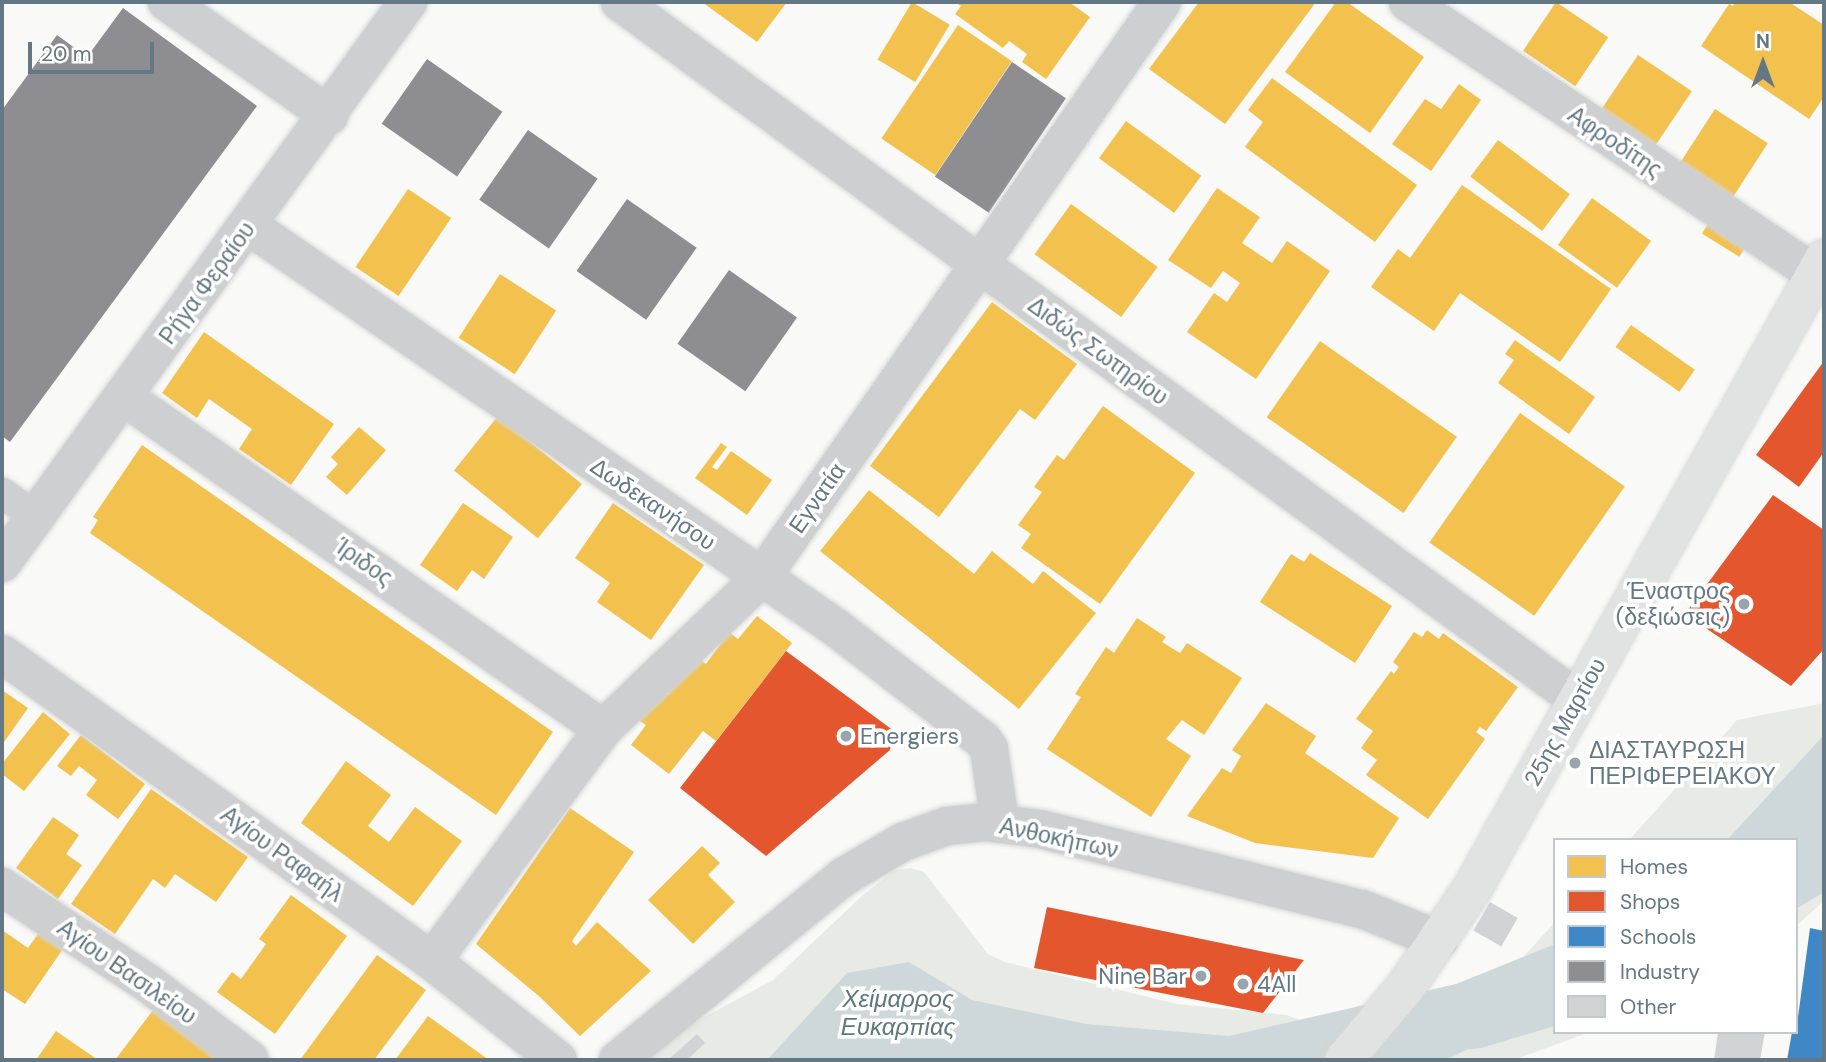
<!DOCTYPE html>
<html>
<head>
<meta charset="utf-8">
<style>
	body { margin:0 }
	#map { position:relative; width:1826px; height:1062px; overflow:hidden; background:#f9f9f8; font-family:"DM Sans",sans-serif }
	div>[style] { position:absolute }
	.green>* { inset:0; background:#e8ebe5 }
	.water>* { inset:0; background:#ced7d9 }
	.homes>* { inset:0; background:#f2c14e; transform-origin:0 0 }
	.shops>* { inset:0; background:#e4572e }
	.schools>* { inset:0; background:#3f88c5 }
	.industry>* { inset:0; background:#8d8d92; transform-origin:0 0 }
	.stream>* { height:12px; margin:-6px; padding:0 6px; transform-origin:6px; border-radius:6px; background:#ced7d9 }
	.building>* { inset:0; background:#d0d2d3; transform-origin:0 0 }
	.roads { filter:drop-shadow(0 0 2px #d5d6d6) drop-shadow(0 0 2px #d5d6d6) }
	.pedestrian>* { height:30px; margin:-15px; padding:0 15px; transform-origin:15px; border-radius:15px; background:#cecfd0 }
	.minor>* { height:38px; margin:-19px; padding:0 19px; transform-origin:19px; border-radius:19px; background:#cecfd0 }
	.tertiary>* { height:38px; margin:-19px; padding:0 19px; transform-origin:19px; border-radius:19px; background:#cecfd0 }
	.secondary>* { height:38px; margin:-19px; padding:0 19px; transform-origin:19px; border-radius:19px; background:#e1e2e2 }
	.dots>* { width:19px; height:19px; translate:-50% -50%; box-sizing:border-box; border:4px solid #fff; border-radius:50% }
	span { translate:-50% -50%; white-space:nowrap; text-align:center; line-height:1.15; -webkit-text-stroke:7px #fff; paint-order:stroke }
	.street-label { font-size:23px; color:#637884 }
	.poi-label { font-size:23px; color:#637884 }
	.right { translate:-100% -50%; text-align:right }
	.left { translate:0 -50%; text-align:left }
	.water-label { font-size:24px; color:#5e777e; font-style:italic }
	.frame { position:absolute; inset:0; border:4px solid #637884; pointer-events:none }
	.legend { position:absolute; left:1553px; top:838px; width:245px; height:196px; box-sizing:border-box; background:#fff; border:2px solid #c1c9ce; margin:0; padding:9px 12px; list-style:none; font-size:21px; color:#637884 }
	.legend li { display:flex; align-items:center; gap:14px; height:35px }
	.legend b { width:35px; border:2px solid #c1c9ce }
	.north { position:absolute; left:1728px; top:28px; width:70px; height:70px; -webkit-text-stroke:5px #fff; paint-order:stroke; rotate:0deg; font-size:19px; font-weight:700; line-height:28px; text-align:center; color:#637884 }
	.north::after { content:''; display:block; margin:auto; width:24px; height:32px; background:#637884; clip-path:polygon(50% 0,100% 100%,50% 72%,0 100%) }
	.scale { position:absolute; left:28px; top:42px; width:126px; height:32px; box-sizing:border-box; border:4px solid #637884; border-top:0; padding-left:9px; font-size:21px; line-height:24px; white-space:nowrap; color:#637884; -webkit-text-stroke:5px #fff; paint-order:stroke }
</style>
</head>
<body>
<div id="map">
	<div class="green">
		<i style="clip-path:polygon(1824px 703px,1824px 901px,1796px 926px,1796px 840px,1629px 840px,1737px 720px)"></i>
		<i style="clip-path:polygon(911px 868px,924px 872px,988px 954px,1005px 962px,1177px 1004px,1287px 1015px,1306px 1022px,1267px 1060px,648px 1060px,686px 1027px,773px 980px,863px 895px,895px 870px)"></i>
		<i style="clip-path:polygon(1555px 922px,1555px 1032px,1590px 1032px,1514px 1060px,1430px 1060px)"></i>
	</div>
	<div class="water">
		<i style="clip-path:polygon(1824px 735px,1824px 892px,1796px 909px,1796px 840px,1727px 840px)"></i>
		<i style="clip-path:polygon(1555px 944px,1555px 1026px,1481px 1048px,1373px 1060px,767px 1060px,847px 973px,909px 962px,972px 1000px,1086px 1024px,1229px 1036px,1456px 984px)"></i>
	</div>
	<div class="homes">
		<i style="clip-path:polygon(702px 2px,787px 2px,757px 42px)"></i>
		<i style="left:912px;top:2px;width:44px;height:67px;rotate:31deg"></i>
		<i style="clip-path:polygon(955px 2px,1069px 2px,1090px 17px,1046px 79px,1022px 62px,1027px 54px,1009px 41px,1003px 48px,955px 14px,961px 6px)"></i>
		<i style="clip-path:polygon(1199px 2px,1316px 2px,1225px 124px,1149px 69px)"></i>
		<i style="clip-path:polygon(1336px 2px,1347px 2px,1424px 57px,1370px 133px,1285px 72px)"></i>
		<i style="left:1556px;top:2px;width:63px;height:59px;rotate:34deg"></i>
		<i style="clip-path:polygon(1736px 2px,1789px 2px,1824px 25px,1824px 97px,1809px 119px,1701px 46px,1729px 4px,1733px 6px)"></i>
		<i style="left:958px;top:25px;width:65px;height:137px;rotate:34deg"></i>
		<i style="left:1638px;top:55px;width:65px;height:66px;rotate:34deg"></i>
		<i style="clip-path:polygon(1272px 78px,1417px 185px,1375px 242px,1245px 147px,1263px 122px,1248px 110px)"></i>
		<i style="clip-path:polygon(1459px 84px,1481px 100px,1431px 171px,1392px 144px,1425px 99px,1441px 109px)"></i>
		<i style="left:1715px;top:109px;width:63px;height:70px;rotate:33deg"></i>
		<i style="left:1126px;top:121px;width:93px;height:46px;rotate:36deg"></i>
		<i style="left:1498px;top:140px;width:90px;height:46px;rotate:37deg"></i>
		<i style="clip-path:polygon(1462px 185px,1611px 289px,1560px 362px,1460px 293px,1434px 331px,1371px 287px,1398px 249px,1410px 258px)"></i>
		<i style="clip-path:polygon(1217px 188px,1260px 217px,1242px 243px,1272px 263px,1287px 241px,1330px 271px,1256px 379px,1187px 332px,1214px 293px,1227px 302px,1240px 283px,1223px 271px,1211px 288px,1168px 260px)"></i>
		<i style="left:408px;top:189px;width:52px;height:94px;rotate:34deg"></i>
		<i style="left:1592px;top:198px;width:73px;height:58px;rotate:36deg"></i>
		<i style="left:1071px;top:204px;width:107px;height:62px;rotate:36deg"></i>
		<i style="left:1711px;top:219px;width:44px;height:17px;rotate:32deg"></i>
		<i style="left:500px;top:274px;width:67px;height:76px;rotate:33deg"></i>
		<i style="clip-path:polygon(992px 302px,1077px 364px,1035px 420px,1020px 409px,939px 517px,870px 466px)"></i>
		<i style="left:1631px;top:325px;width:78px;height:27px;rotate:35deg"></i>
		<i style="clip-path:polygon(204px 332px,334px 424px,291px 485px,239px 449px,252px 429px,209px 399px,197px 418px,162px 393px)"></i>
		<i style="clip-path:polygon(1515px 340px,1595px 397px,1569px 434px,1498px 383px,1514px 360px,1505px 354px)"></i>
		<i style="left:1320px;top:341px;width:167px;height:93px;rotate:35deg"></i>
		<i style="clip-path:polygon(1103px 406px,1195px 473px,1100px 604px,1021px 548px,1031px 534px,1018px 525px,1042px 492px,1034px 487px,1057px 455px,1064px 460px)"></i>
		<i style="left:1520px;top:413px;width:128px;height:158px;rotate:35deg"></i>
		<i style="left:498px;top:416px;width:108px;height:70px;rotate:39deg"></i>
		<i style="clip-path:polygon(359px 427px,386px 450px,347px 495px,326px 477px,338px 464px,331px 457px)"></i>
		<i style="clip-path:polygon(721px 443px,727px 447px,712px 467px,717px 470px,731px 451px,772px 480px,747px 515px,695px 478px)"></i>
		<i style="clip-path:polygon(142px 445px,553px 732px,496px 815px,90px 533px,98px 520px,93px 517px)"></i>
		<i style="clip-path:polygon(869px 490px,974px 574px,992px 551px,1033px 584px,1043px 571px,1096px 613px,1019px 709px,820px 551px)"></i>
		<i style="clip-path:polygon(463px 503px,513px 537px,484px 579px,472px 570px,457px 591px,420px 565px)"></i>
		<i style="clip-path:polygon(613px 503px,704px 565px,651px 640px,597px 602px,610px 583px,575px 558px)"></i>
		<i style="clip-path:polygon(1310px 553px,1392px 606px,1355px 663px,1260px 602px,1291px 554px,1304px 562px)"></i>
		<i style="clip-path:polygon(757px 616px,792px 643px,716px 741px,703px 731px,669px 774px,631px 745px,646px 725px,638px 720px,660px 690px,667px 695px,697px 657px,706px 664px,729px 632px,738px 639px)"></i>
		<i style="clip-path:polygon(1137px 618px,1166px 637px,1162px 642px,1180px 653px,1187px 643px,1242px 678px,1204px 735px,1182px 720px,1166px 739px,1191px 756px,1151px 817px,1047px 749px,1081px 697px,1075px 694px,1106px 647px,1114px 653px)"></i>
		<i style="clip-path:polygon(1427px 630px,1439px 639px,1443px 633px,1518px 687px,1486px 731px,1480px 727px,1476px 732px,1485px 739px,1428px 819px,1366px 775px,1377px 760px,1361px 748px,1373px 731px,1356px 719px,1391px 671px,1394px 674px,1399px 667px,1393px 662px,1414px 632px,1422px 637px)"></i>
		<i style="clip-path:polygon(2px 690px,28px 708px,2px 745px)"></i>
		<i style="clip-path:polygon(1266px 703px,1316px 736px,1305px 753px,1399px 818px,1373px 858px,1255px 843px,1187px 816px,1222px 768px,1231px 773px,1241px 756px,1232px 750px)"></i>
		<i style="clip-path:polygon(43px 712px,70px 734px,24px 791px,2px 774px,2px 764px)"></i>
		<i style="clip-path:polygon(81px 735px,145px 784px,118px 819px,86px 795px,97px 780px,79px 766px,71px 776px,57px 766px)"></i>
		<i style="clip-path:polygon(346px 761px,391px 795px,368px 826px,389px 842px,415px 807px,462px 841px,413px 906px,301px 823px)"></i>
		<i style="clip-path:polygon(151px 789px,248px 857px,216px 902px,175px 874px,165px 888px,153px 879px,115px 934px,71px 904px)"></i>
		<i style="clip-path:polygon(570px 808px,634px 852px,572px 941px,576px 946px,597px 922px,651px 971px,580px 1036px,540px 997px,476px 944px)"></i>
		<i style="clip-path:polygon(53px 817px,79px 835px,66px 854px,82px 865px,58px 899px,16px 868px)"></i>
		<i style="clip-path:polygon(702px 846px,720px 863px,708px 875px,735px 902px,693px 944px,648px 900px)"></i>
		<i style="clip-path:polygon(291px 895px,347px 936px,275px 1034px,217px 992px,232px 972px,241px 979px,266px 944px,259px 939px)"></i>
		<i style="clip-path:polygon(2px 930px,28px 948px,41px 930px,65px 946px,25px 1004px,2px 989px)"></i>
		<i style="clip-path:polygon(377px 955px,426px 990px,374px 1060px,300px 1060px)"></i>
		<i style="clip-path:polygon(154px 1009px,221px 1060px,115px 1060px)"></i>
		<i style="clip-path:polygon(428px 1016px,489px 1060px,395px 1060px)"></i>
		<i style="clip-path:polygon(56px 1031px,98px 1060px,36px 1060px)"></i>
	</div>
	<div class="shops">
		<i style="clip-path:polygon(1824px 361px,1824px 452px,1799px 487px,1756px 455px)"></i>
		<i style="clip-path:polygon(1773px 495px,1824px 530px,1824px 649px,1791px 686px,1685px 614px)"></i>
		<i style="clip-path:polygon(786px 651px,894px 731px,890px 750px,766px 856px,680px 788px)"></i>
		<i style="clip-path:polygon(1047px 907px,1304px 960px,1263px 1013px,1034px 968px)"></i>
	</div>
	<div class="schools">
		<i style="clip-path:polygon(1810px 928px,1824px 931px,1824px 1060px,1787px 1060px,1792px 1032px,1796px 1032px)"></i>
	</div>
	<div class="industry">
		<i style="clip-path:polygon(123px 8px,257px 106px,10px 442px,2px 436px,2px 110px,57px 35px,87px 57px)"></i>
		<i style="left:427px;top:59px;width:92px;height:79px;rotate:35deg"></i>
		<i style="left:1012px;top:62px;width:65px;height:138px;rotate:34deg"></i>
		<i style="left:528px;top:130px;width:85px;height:85px;rotate:35deg"></i>
		<i style="left:627px;top:199px;width:85px;height:88px;rotate:35deg"></i>
		<i style="left:729px;top:270px;width:83px;height:90px;rotate:35deg"></i>
	</div>
	<div class="stream">
		<i style="left:1389px;top:1057px;width:51px;rotate:-1.1deg"></i>
		<i style="left:1440px;top:1056px;width:25px;rotate:-26deg"></i>
	</div>
	<div class="building">
		<i style="left:1490px;top:902px;width:32px;height:33px;rotate:30deg"></i>
		<i style="clip-path:polygon(1718px 1032px,1765px 1032px,1760px 1060px,1714px 1060px)"></i>
		<i style="clip-path:polygon(697px 1034px,705px 1043px,687px 1060px,668px 1060px)"></i>
	</div>
	<div class="roads">
		<div class="pedestrian">
			<i style="left:2px;top:493px;width:42px;rotate:35.2deg"></i>
		</div>
		<div class="minor">
			<i style="left:167px;top:2px;width:198px;rotate:34.9deg"></i>
			<i style="left:620px;top:2px;width:1184px;rotate:36.07deg"></i>
			<i style="left:1408px;top:2px;width:500px;rotate:33.75deg"></i>
			<i style="left:249px;top:226px;width:710px;rotate:34.38deg"></i>
			<i style="left:835px;top:627px;width:186px;rotate:37.4deg"></i>
			<i style="left:983px;top:740px;width:11px;rotate:56deg"></i>
			<i style="left:989px;top:749px;width:75px;rotate:81.5deg"></i>
			<i style="left:124px;top:397px;width:583px;rotate:34.73deg"></i>
			<i style="left:2px;top:563px;width:693px;rotate:-54.11deg"></i>
			<i style="left:2px;top:654px;width:528px;rotate:35.53deg"></i>
			<i style="left:432px;top:961px;width:160px;rotate:38.2deg"></i>
			<i style="left:2px;top:887px;width:176px;rotate:33.4deg"></i>
			<i style="left:149px;top:984px;width:126px;rotate:37deg"></i>
			<i style="left:432px;top:961px;width:288px;rotate:-53.6deg"></i>
			<i style="left:603px;top:729px;width:220px;rotate:-43.7deg"></i>
			<i style="left:762px;top:577px;width:700px;rotate:-55.18deg"></i>
		</div>
		<div class="tertiary">
			<i style="left:618px;top:1060px;width:290px;rotate:-39.1deg"></i>
			<i style="left:843px;top:877px;width:69px;rotate:-30.3deg"></i>
			<i style="left:903px;top:842px;width:47px;rotate:-20deg"></i>
			<i style="left:947px;top:826px;width:38px;rotate:-6deg"></i>
			<i style="left:985px;top:822px;width:55px;rotate:7.3deg"></i>
			<i style="left:1040px;top:829px;width:332px;rotate:14deg"></i>
			<i style="left:1362px;top:909px;width:83px;rotate:21.9deg"></i>
		</div>
		<div class="secondary">
			<i style="left:1344px;top:1060px;width:94px;rotate:-49.7deg"></i>
			<i style="left:1405px;top:988px;width:120px;rotate:-55.9deg"></i>
			<i style="left:1472px;top:889px;width:722px;rotate:-60.81deg"></i>
		</div>
	</div>
	<div class="dots">
		<i style="left:1744px;top:604px;background:#98a5ad"></i>
		<i style="left:846px;top:736px;background:#98a5ad"></i>
		<i style="left:1575px;top:763px;background:#98a5ad"></i>
		<i style="left:1201px;top:976px;background:#98a5ad"></i>
		<i style="left:1243px;top:984px;background:#98a5ad"></i>
	</div>
	<div class="street-label">
		<span style="left:1615px;top:142px;rotate:34deg">Αφροδίτης</span>
		<span style="left:207px;top:283px;rotate:-54deg">Ρήγα Φεραίου</span>
		<span style="left:1098px;top:351px;rotate:36deg">Διδώς Σωτηρίου</span>
		<span style="left:817px;top:498px;rotate:-55deg">Εγνατία</span>
		<span style="left:653px;top:504px;rotate:34deg">Δωδεκανήσου</span>
		<span style="left:364px;top:562px;rotate:35deg">Ίριδος</span>
		<span style="left:1565px;top:722px;rotate:-61deg">25ης Μαρτίου</span>
		<span style="left:1059px;top:838px;rotate:12deg">Ανθοκήπων</span>
		<span style="left:282px;top:854px;rotate:36deg">Αγίου Ραφαήλ</span>
		<span style="left:127px;top:972px;rotate:35deg">Αγίου Βασιλείου</span>
	</div>
	<div class="poi-label">
		<span class="right" style="left:1730px;top:604px">Έναστρος<br>(δεξιώσεις)</span>
		<span class="left" style="left:860px;top:736px">Energiers</span>
		<span class="left" style="left:1589px;top:763px">ΔΙΑΣΤΑΥΡΩΣΗ<br>ΠΕΡΙΦΕΡΕΙΑΚΟΥ</span>
		<span class="right" style="left:1187px;top:976px">Nine Bar</span>
		<span class="left" style="left:1257px;top:984px">4All</span>
	</div>
	<div class="water-label">
		<span style="left:898px;top:1013px">Χείμαρρος<br>Ευκαρπίας</span>
	</div>
	<div class="frame"></div>
	<ul class="legend">
	<li><b style="height:19px;background:#f2c14e"></b>Homes</li>
	<li><b style="height:19px;background:#e4572e"></b>Shops</li>
	<li><b style="height:19px;background:#3f88c5"></b>Schools</li>
	<li><b style="height:19px;background:#8d8d92"></b>Industry</li>
	<li><b style="height:19px;background:#d0d2d3"></b>Other</li>
	</ul>
	<div class="north">N</div>
	<div class="scale">20 m</div>
</div>
</body>
</html>
